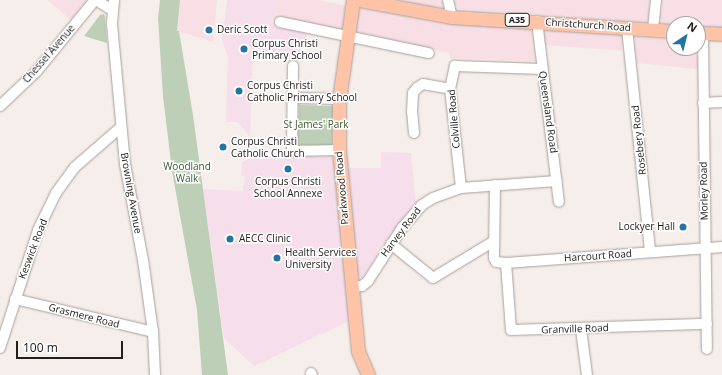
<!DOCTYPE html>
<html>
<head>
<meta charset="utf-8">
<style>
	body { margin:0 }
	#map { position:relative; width:722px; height:375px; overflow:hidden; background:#f6eeea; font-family:"Open Sans",sans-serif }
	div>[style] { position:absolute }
	.commercial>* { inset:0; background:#f8dee5; transform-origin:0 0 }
	.education>* { inset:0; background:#f6deea }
	.green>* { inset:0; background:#bdd0b7; transform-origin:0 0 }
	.roads { filter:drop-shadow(0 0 1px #a7a09c) drop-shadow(0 0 1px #a7a09c) }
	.minor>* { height:10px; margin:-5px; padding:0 5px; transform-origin:5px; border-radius:5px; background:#fff }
	.major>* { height:13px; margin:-6.5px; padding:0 6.5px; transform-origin:6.5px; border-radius:6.5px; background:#ffc4a7 }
	.dots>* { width:11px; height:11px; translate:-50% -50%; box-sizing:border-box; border:2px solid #fff; border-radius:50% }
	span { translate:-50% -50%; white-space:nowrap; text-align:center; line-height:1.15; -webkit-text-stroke:3px #fff; paint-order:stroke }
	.shield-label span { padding:1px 3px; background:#fff; border:1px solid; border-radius:3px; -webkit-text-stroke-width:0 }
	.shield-label { font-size:9px; color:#22201e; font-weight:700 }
	.street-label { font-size:10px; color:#22201e }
	.poi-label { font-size:10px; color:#22201e }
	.left { translate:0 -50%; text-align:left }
	.right { translate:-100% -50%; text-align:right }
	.park-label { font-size:10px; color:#39592d }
	.north { position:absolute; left:666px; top:16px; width:40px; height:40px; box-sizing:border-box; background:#fff; border:1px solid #a7a6a5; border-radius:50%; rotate:35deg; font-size:11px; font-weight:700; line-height:16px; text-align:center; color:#22201e }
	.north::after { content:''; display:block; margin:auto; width:14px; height:18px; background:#2174a5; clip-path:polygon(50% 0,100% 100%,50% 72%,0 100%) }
	.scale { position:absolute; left:16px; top:341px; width:107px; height:18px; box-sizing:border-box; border:2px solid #22201e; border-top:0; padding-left:5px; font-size:12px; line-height:14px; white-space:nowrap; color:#22201e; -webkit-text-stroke:3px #fff; paint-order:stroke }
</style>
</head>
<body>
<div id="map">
	<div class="commercial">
		<i style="clip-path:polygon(47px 0,87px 0,71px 20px)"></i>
		<i style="clip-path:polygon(180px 0,217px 0,213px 42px,177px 31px)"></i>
		<i style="clip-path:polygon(278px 0,319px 0,345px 6px,342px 32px,273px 19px)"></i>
		<i style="clip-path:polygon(401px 0,442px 0,444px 8px,424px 5px)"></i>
		<i style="clip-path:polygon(454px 0,649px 0,649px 22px,459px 9px)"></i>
		<i style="clip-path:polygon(663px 0,722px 0,722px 28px,661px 22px)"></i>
		<i style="clip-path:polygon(360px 8px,449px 24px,531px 28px,535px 61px,450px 58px,450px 53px,354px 34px)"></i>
		<i style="left:543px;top:30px;width:80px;height:15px;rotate:4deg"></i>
		<i style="clip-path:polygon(635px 37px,674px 39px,674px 48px,697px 48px,697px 69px,637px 63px)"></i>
	</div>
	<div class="education">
		<i style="clip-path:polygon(227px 0,278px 0,272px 22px,308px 30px,300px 59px,253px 48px,250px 137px,238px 122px,226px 122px,228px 57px,222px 40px)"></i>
		<i style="clip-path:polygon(381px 152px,411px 153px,416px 205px,387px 239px,362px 278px,357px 274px,346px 168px,381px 168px)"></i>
		<i style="clip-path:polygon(333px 155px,349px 321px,254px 366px,224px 338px,203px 189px,243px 191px,245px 176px,241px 176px,242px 163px,249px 158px)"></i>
	</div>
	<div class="green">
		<i style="clip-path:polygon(160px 0,180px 0,177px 31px,179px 31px,193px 115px,228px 375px,202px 375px,197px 310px,172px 171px,163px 96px,158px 18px)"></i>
		<i style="clip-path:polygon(104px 14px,105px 17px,107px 43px,84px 36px,100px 15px)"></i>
		<i style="left:299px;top:105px;width:34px;height:40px;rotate:2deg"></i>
	</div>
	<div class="roads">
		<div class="minor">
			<i style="left:96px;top:0;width:19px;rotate:32deg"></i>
			<i style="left:114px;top:0;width:24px;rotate:95deg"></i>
			<i style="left:112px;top:24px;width:141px;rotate:84.7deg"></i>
			<i style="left:125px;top:164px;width:98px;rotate:79.4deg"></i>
			<i style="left:143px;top:260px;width:73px;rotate:82.1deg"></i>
			<i style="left:153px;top:332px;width:43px;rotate:87.3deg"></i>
			<i style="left:448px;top:0;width:17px;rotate:77deg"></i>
			<i style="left:537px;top:21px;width:182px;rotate:83.1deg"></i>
			<i style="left:280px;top:22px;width:152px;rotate:11.8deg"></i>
			<i style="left:627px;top:28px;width:225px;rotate:84.1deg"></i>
			<i style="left:653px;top:29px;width:29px;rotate:-84deg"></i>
			<i style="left:703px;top:33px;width:316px;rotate:89.3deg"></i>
			<i style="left:293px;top:66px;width:85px;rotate:90.7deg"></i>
			<i style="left:292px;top:151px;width:47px;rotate:-1.2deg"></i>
			<i style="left:294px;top:98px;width:45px;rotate:1.3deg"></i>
			<i style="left:703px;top:103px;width:19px;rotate:-3deg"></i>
			<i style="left:0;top:106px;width:50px;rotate:-43.4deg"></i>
			<i style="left:36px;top:72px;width:93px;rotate:-50.7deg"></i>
			<i style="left:414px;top:133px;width:21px;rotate:-95deg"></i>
			<i style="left:412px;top:112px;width:19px;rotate:-87deg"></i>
			<i style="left:413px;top:93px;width:6px;rotate:-51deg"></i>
			<i style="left:417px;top:88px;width:7px;rotate:-34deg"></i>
			<i style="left:423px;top:84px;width:27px;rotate:10deg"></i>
			<i style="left:495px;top:185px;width:73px;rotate:90.8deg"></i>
			<i style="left:494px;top:258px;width:4px;rotate:63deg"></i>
			<i style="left:496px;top:262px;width:10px;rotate:6deg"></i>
			<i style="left:506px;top:263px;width:217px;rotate:-4.2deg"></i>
			<i style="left:461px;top:188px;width:100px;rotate:-96.3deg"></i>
			<i style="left:450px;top:89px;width:24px;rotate:-78deg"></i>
			<i style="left:455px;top:66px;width:87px;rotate:2deg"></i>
			<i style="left:391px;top:244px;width:54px;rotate:39deg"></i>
			<i style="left:433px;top:278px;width:71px;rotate:-31.2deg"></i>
			<i style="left:506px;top:263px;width:67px;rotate:85.7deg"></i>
			<i style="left:511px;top:330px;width:196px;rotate:-1.8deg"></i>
			<i style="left:351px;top:287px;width:11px;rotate:-5deg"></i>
			<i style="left:362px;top:286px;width:8px;rotate:-40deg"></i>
			<i style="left:368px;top:281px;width:63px;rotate:-57.3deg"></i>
			<i style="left:402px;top:228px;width:30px;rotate:-49deg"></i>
			<i style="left:422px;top:205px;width:13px;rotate:-32deg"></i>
			<i style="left:433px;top:198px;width:30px;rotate:-20deg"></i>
			<i style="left:461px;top:188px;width:96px;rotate:-4.2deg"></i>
			<i style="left:15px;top:299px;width:142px;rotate:13.4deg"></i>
			<i style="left:581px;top:329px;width:46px;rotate:82.6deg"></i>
			<i style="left:0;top:348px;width:124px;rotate:-72.1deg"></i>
			<i style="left:38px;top:230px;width:41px;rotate:-64.1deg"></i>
			<i style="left:56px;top:193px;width:32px;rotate:-54deg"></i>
			<i style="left:75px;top:167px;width:61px;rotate:-41deg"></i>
			<i style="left:311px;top:373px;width:2px;rotate:63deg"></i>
		</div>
		<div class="major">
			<i style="left:353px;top:0;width:100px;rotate:98deg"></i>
			<i style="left:339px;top:99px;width:51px;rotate:90deg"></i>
			<i style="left:339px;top:150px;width:202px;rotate:84.6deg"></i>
			<i style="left:358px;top:351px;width:26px;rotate:67deg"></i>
			<i style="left:360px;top:0;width:94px;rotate:10.5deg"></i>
			<i style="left:452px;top:17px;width:222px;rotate:3.6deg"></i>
			<i style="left:698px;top:33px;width:24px;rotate:2deg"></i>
		</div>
	</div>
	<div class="dots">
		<i style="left:209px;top:30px;background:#2174a5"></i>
		<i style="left:244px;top:49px;background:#2174a5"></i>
		<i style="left:239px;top:91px;background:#2174a5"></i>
		<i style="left:223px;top:147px;background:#2174a5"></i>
		<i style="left:288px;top:169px;background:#2174a5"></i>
		<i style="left:683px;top:227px;background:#2174a5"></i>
		<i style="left:230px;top:239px;background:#2174a5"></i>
		<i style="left:277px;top:258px;background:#2174a5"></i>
	</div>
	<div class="shield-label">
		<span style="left:517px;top:20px">A35</span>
	</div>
	<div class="street-label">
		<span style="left:588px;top:25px;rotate:4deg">Christchurch Road</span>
		<span style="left:49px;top:54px;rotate:-49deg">Chessel Avenue</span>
		<span style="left:548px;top:112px;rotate:82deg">Queensland Road</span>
		<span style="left:454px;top:119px;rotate:-95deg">Colville Road</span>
		<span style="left:639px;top:140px;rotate:-96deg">Rosebery Road</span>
		<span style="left:342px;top:188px;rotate:-95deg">Parkwood Road</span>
		<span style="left:704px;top:191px;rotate:-91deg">Morley Road</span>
		<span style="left:131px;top:193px;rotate:80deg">Browning Avenue</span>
		<span style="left:401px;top:232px;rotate:-53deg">Harvey Road</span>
		<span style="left:33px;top:249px;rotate:-69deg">Keswick Road</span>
		<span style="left:598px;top:256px;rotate:-4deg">Harcourt Road</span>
		<span style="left:84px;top:316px;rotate:14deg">Grasmere Road</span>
		<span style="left:575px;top:329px;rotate:-2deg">Granville Road</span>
	</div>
	<div class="poi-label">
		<span class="left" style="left:217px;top:30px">Deric Scott</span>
		<span class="left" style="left:252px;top:49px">Corpus Christi<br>Primary School</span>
		<span class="left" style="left:247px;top:91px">Corpus Christi<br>Catholic Primary School</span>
		<span class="left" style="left:231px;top:147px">Corpus Christi<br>Catholic Church</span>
		<span style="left:288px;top:187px">Corpus Christi<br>School Annexe</span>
		<span class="right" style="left:675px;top:227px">Lockyer Hall</span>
		<span class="left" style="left:239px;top:239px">AECC Clinic</span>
		<span class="left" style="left:285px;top:258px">Health Services<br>University</span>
	</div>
	<div class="park-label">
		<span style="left:316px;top:125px">St James' Park</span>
		<span style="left:187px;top:172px">Woodland<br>Walk</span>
	</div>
	<div class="north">N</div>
	<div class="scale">100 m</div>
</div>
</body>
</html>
